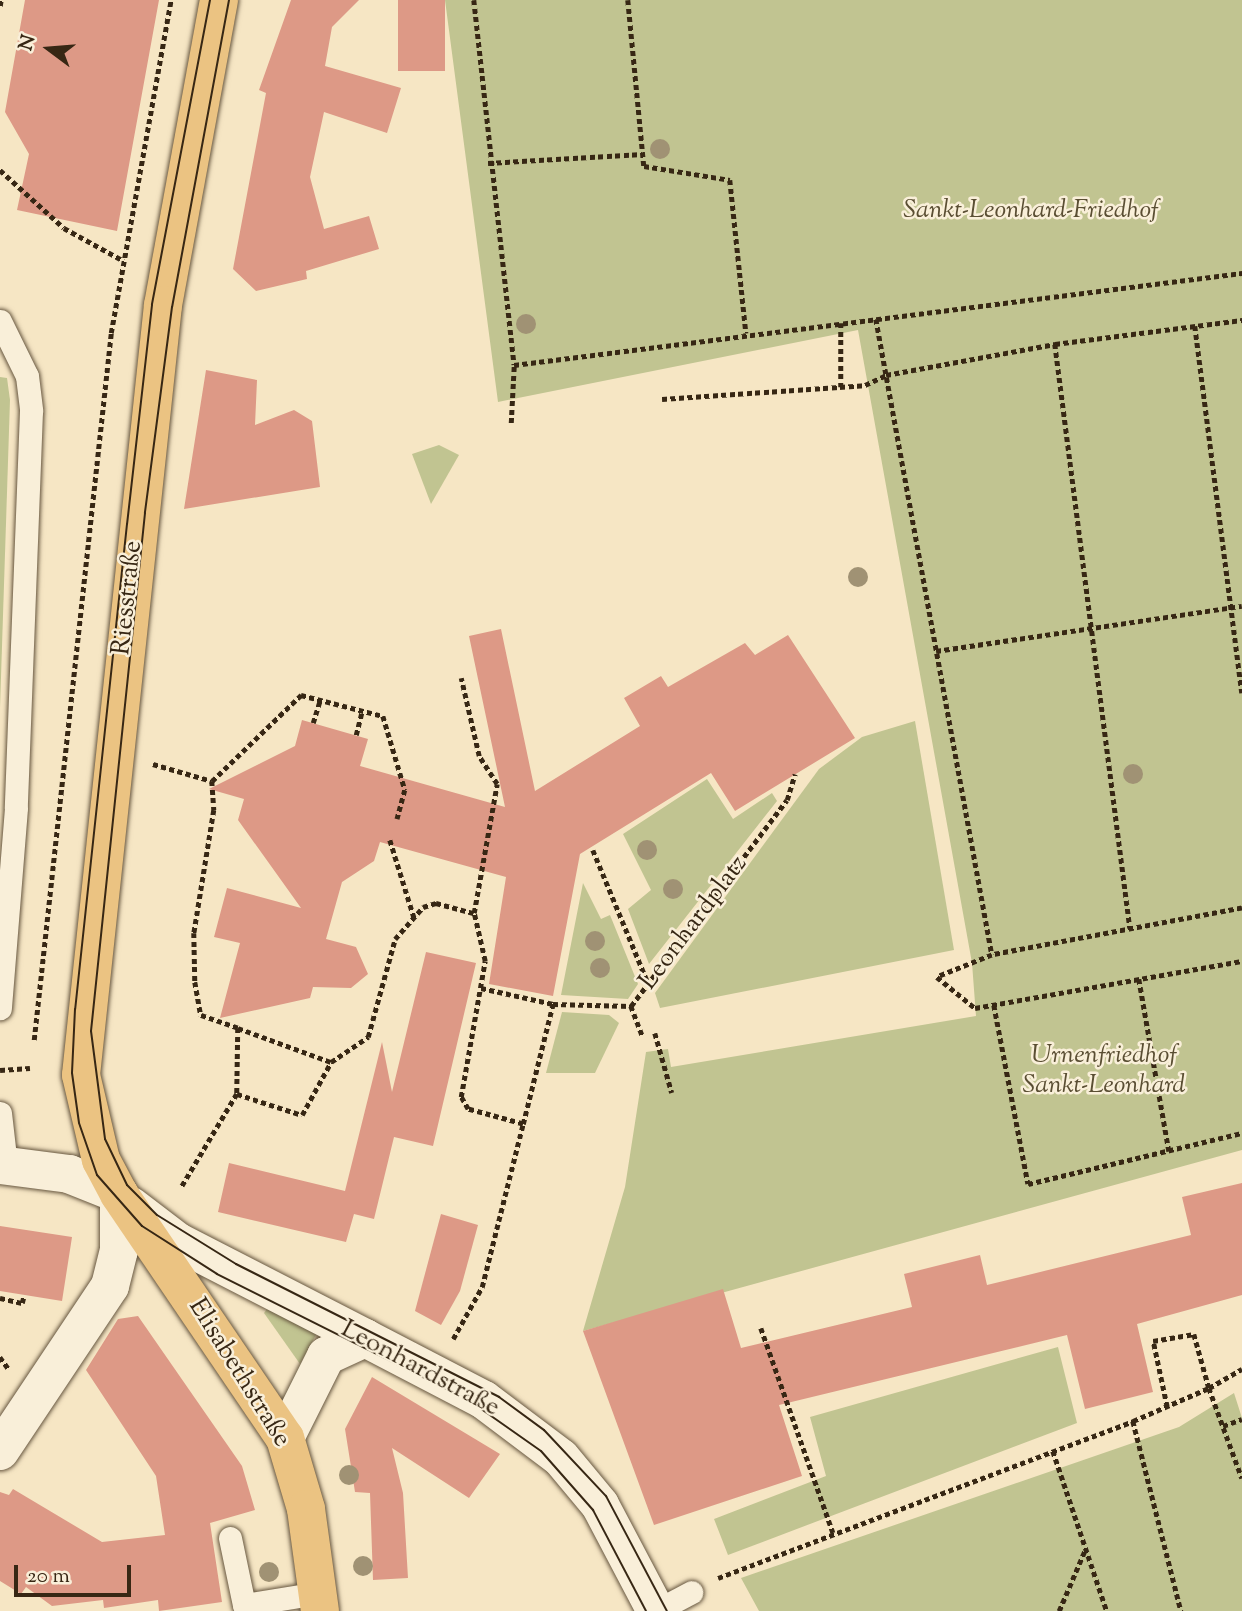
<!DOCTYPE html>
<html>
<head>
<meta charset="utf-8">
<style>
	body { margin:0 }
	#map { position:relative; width:1242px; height:1611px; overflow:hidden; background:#f6e6c4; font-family:"Sorts Mill Goudy",serif }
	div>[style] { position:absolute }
	.green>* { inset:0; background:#c1c491 }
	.building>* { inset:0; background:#dd9986; transform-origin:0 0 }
	.path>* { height:4.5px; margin-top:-2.25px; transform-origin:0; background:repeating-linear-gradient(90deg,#372714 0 5px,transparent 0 8.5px) }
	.roads { filter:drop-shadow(0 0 2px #675740) drop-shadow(0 0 2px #675740) }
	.service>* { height:23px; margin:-11.5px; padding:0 11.5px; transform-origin:11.5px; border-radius:11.5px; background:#f9efd9 }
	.minor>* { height:38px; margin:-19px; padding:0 19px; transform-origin:19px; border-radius:19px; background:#f9efd9 }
	.tertiary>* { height:38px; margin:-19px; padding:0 19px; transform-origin:19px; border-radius:19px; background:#f9efd9 }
	.secondary>* { height:38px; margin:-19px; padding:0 19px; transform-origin:19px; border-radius:19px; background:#f9efd9 }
	.primary>* { height:38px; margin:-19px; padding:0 19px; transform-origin:19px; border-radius:19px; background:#ebc382 }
	.tram>* { height:2px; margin:-1px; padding:0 1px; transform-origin:1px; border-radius:1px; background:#372714 }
	.trees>* { width:20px; height:20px; margin:-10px; border-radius:50%; background:#a09274 }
	span { translate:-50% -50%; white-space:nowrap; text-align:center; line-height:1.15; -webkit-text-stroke:5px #f9efd9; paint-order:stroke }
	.park-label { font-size:26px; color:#5a4e33; font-style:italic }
	.street-label { font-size:26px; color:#372714 }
	.north { position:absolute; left:14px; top:14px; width:70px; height:70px; -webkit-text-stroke:5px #f9efd9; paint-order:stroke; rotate:286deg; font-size:19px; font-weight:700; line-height:28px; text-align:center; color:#372714 }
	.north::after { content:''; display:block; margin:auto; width:24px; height:32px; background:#372714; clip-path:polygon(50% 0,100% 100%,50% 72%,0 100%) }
	.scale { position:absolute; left:14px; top:1565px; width:117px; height:32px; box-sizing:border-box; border:4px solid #372714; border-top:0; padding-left:9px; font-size:21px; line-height:24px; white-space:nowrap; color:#372714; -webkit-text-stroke:5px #f9efd9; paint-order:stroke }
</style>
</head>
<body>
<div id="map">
	<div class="green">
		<i style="clip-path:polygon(445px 0,1242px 0,1242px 1150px,583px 1331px,625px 1187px,646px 1052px,668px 1049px,671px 1067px,976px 1016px,972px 963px,858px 330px,498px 402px)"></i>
		<i style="clip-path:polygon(0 377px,7px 378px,10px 400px,0 708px)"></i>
		<i style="clip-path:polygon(439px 445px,459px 455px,431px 504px,412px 454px)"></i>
		<i style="clip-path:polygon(915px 721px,954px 950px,660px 1008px,655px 993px,819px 769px,862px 737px)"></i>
		<i style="clip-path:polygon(707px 779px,733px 819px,772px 793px,777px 801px,649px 964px,628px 909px,651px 890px,623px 834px)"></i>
		<i style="clip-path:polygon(583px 883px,601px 919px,610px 915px,638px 984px,628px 999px,561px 995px)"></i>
		<i style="clip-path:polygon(562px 1012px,609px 1015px,619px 1023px,595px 1073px,546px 1073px)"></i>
		<i style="clip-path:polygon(267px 1309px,317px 1333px,300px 1364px,264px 1313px)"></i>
		<i style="clip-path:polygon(1058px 1347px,1077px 1423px,728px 1555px,714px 1519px,826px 1476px,810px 1417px)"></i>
		<i style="clip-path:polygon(1234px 1393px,1242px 1418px,1242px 1611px,759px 1611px,741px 1578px,1179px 1427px)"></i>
	</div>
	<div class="building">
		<i style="clip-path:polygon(25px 0,159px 0,117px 231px,17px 210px,29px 154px,5px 112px)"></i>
		<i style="clip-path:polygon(291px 0,359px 0,332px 27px,325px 66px,401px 88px,387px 133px,324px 112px,310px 177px,324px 229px,369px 216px,379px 249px,306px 271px,307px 279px,256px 291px,233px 269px,266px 93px,259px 90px)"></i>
		<i style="left:398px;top:0;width:47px;height:71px"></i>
		<i style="clip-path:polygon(206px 370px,257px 380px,255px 425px,294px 410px,312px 421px,320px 487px,184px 509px)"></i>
		<i style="clip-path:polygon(501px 629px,535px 791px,640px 726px,624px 698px,661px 676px,668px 687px,745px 643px,755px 655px,788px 635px,855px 738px,735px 811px,711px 773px,580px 854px,553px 996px,489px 984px,506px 877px,380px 842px,374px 861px,342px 882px,326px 939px,356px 947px,368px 974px,351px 988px,313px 987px,310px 998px,220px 1018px,240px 943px,214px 937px,227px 888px,301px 908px,238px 820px,244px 799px,209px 789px,295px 746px,302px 720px,368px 739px,360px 766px,505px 807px,469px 636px)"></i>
		<i style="clip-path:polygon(426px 952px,476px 963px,433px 1146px,394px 1137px,374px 1219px,354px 1214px,346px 1242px,218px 1212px,229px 1163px,345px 1191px,382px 1042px,392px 1092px)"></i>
		<i style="clip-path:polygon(1242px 1183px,1242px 1295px,1137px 1324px,1153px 1392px,1085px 1409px,1067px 1335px,779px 1405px,802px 1476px,654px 1525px,583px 1331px,723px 1289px,741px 1348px,912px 1307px,904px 1274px,980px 1255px,987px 1285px,1191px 1235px,1182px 1197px)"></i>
		<i style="clip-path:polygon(441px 1214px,478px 1225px,460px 1291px,441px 1325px,415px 1311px)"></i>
		<i style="clip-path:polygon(0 1226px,72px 1237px,62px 1301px,0 1291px)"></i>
		<i style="clip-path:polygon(138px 1316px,242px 1466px,255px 1510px,210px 1523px,222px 1602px,159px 1611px,158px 1600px,104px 1608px,103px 1600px,52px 1606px,26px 1587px,21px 1594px,0 1581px,0 1492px,9px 1495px,13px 1489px,102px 1542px,165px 1535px,156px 1476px,86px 1370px,118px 1319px)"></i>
		<i style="clip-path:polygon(372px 1377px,500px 1454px,469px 1498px,392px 1448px,403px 1493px,408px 1578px,373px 1580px,370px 1493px,355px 1492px,345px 1429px)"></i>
	</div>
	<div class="path">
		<i style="left:474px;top:0;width:367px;rotate:83.7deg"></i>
		<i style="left:514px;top:365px;width:734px;rotate:-7.2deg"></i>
		<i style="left:628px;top:0;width:167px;rotate:84.5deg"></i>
		<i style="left:644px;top:166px;width:87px;rotate:9.2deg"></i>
		<i style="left:730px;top:180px;width:154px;rotate:84deg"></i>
		<i style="left:0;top:6px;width:6px;rotate:-81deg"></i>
		<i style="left:488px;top:163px;width:155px;rotate:-3.3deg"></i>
		<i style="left:0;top:170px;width:86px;rotate:42.2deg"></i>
		<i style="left:64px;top:228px;width:68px;rotate:28.8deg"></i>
		<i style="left:876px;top:319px;width:646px;rotate:79.66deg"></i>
		<i style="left:841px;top:323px;width:64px;rotate:90deg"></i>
		<i style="left:1195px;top:326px;width:370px;rotate:82.7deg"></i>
		<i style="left:1055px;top:344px;width:589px;rotate:82.68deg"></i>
		<i style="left:662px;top:399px;width:203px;rotate:-3.9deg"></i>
		<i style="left:865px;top:385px;width:23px;rotate:-25deg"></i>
		<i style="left:886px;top:375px;width:172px;rotate:-10.4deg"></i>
		<i style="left:1055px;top:344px;width:189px;rotate:-7.3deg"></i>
		<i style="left:511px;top:423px;width:58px;rotate:-87deg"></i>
		<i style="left:936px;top:651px;width:309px;rotate:-8.4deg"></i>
		<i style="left:313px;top:723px;width:24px;rotate:-73deg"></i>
		<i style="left:356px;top:735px;width:25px;rotate:-76deg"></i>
		<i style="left:153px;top:764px;width:61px;rotate:16.1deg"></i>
		<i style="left:212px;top:781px;width:29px;rotate:86deg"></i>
		<i style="left:214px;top:810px;width:125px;rotate:99.2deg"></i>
		<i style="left:194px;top:933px;width:49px;rotate:88.8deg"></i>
		<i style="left:195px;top:982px;width:34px;rotate:80deg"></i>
		<i style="left:201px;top:1015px;width:39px;rotate:19deg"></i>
		<i style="left:238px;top:1028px;width:66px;rotate:90.9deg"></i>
		<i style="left:237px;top:1094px;width:109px;rotate:120.8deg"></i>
		<i style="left:212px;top:781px;width:124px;rotate:-44deg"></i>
		<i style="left:301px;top:695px;width:85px;rotate:14.4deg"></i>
		<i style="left:383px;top:716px;width:77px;rotate:73.4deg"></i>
		<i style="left:405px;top:790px;width:30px;rotate:105deg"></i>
		<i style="left:390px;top:840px;width:81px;rotate:72.7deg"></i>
		<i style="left:593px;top:850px;width:146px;rotate:67.5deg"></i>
		<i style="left:1242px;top:908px;width:254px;rotate:169.4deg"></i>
		<i style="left:992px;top:955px;width:59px;rotate:158.2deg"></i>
		<i style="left:937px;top:977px;width:49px;rotate:39.2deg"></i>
		<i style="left:975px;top:1008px;width:271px;rotate:-10deg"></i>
		<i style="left:1139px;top:979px;width:175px;rotate:80.1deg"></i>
		<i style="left:481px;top:988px;width:74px;rotate:12.5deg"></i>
		<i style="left:994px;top:1005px;width:182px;rotate:79.2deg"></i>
		<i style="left:1028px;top:1184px;width:220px;rotate:-13.4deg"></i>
		<i style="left:631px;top:1006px;width:31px;rotate:69deg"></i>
		<i style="left:238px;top:1028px;width:99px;rotate:20.1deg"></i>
		<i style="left:331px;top:1062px;width:45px;rotate:-34deg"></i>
		<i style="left:368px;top:1037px;width:102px;rotate:-74.6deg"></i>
		<i style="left:395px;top:939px;width:43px;rotate:-48.8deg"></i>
		<i style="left:423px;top:907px;width:14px;rotate:-17deg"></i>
		<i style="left:436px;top:903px;width:39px;rotate:15deg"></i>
		<i style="left:655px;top:1033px;width:62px;rotate:74.2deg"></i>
		<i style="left:34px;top:1040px;width:711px;rotate:-83.78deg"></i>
		<i style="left:111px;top:333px;width:338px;rotate:-79.8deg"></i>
		<i style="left:0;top:1070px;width:30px;rotate:-4deg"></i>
		<i style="left:237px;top:1094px;width:68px;rotate:17.9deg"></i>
		<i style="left:302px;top:1115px;width:60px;rotate:-61.3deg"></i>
		<i style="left:523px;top:1124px;width:124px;rotate:-76deg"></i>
		<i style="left:553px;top:1004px;width:78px;rotate:1.5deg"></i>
		<i style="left:631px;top:1006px;width:258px;rotate:-52.9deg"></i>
		<i style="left:787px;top:800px;width:27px;rotate:-73deg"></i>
		<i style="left:0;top:1298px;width:23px;rotate:13deg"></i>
		<i style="left:22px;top:1303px;width:8px;rotate:-76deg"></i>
		<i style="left:761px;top:1328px;width:217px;rotate:70.6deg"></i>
		<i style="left:453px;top:1339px;width:60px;rotate:-60.9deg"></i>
		<i style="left:482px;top:1287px;width:168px;rotate:-75.9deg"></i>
		<i style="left:523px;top:1124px;width:57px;rotate:-164.7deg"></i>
		<i style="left:468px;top:1109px;width:14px;rotate:-120deg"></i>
		<i style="left:461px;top:1097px;width:138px;rotate:-80deg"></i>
		<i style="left:485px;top:961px;width:49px;rotate:-102.9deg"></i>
		<i style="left:474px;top:913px;width:131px;rotate:-79.9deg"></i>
		<i style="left:497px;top:784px;width:33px;rotate:-123deg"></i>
		<i style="left:479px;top:756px;width:80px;rotate:-103deg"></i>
		<i style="left:0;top:1357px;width:14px;rotate:54deg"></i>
		<i style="left:1167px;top:1407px;width:67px;rotate:-102deg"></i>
		<i style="left:1153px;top:1341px;width:42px;rotate:-9.7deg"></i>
		<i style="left:1194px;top:1334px;width:56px;rotate:74.5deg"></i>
		<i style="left:1209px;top:1388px;width:38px;rotate:-30deg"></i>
		<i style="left:1133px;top:1421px;width:83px;rotate:-23.5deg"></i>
		<i style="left:1209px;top:1388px;width:96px;rotate:69.9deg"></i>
		<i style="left:1223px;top:1426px;width:20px;rotate:-20deg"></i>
		<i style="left:1053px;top:1451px;width:169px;rotate:71.4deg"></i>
		<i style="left:718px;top:1578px;width:444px;rotate:-20.7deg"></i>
		<i style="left:1133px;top:1421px;width:196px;rotate:75.8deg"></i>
		<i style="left:1059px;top:1611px;width:66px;rotate:-66.9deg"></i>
	</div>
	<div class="roads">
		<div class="service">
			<i style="left:0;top:321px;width:61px;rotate:63.9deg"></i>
			<i style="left:27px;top:376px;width:35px;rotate:83deg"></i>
			<i style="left:31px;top:411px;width:397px;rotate:92.2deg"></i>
			<i style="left:16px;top:808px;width:201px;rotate:94.6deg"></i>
			<i style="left:0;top:1113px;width:53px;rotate:83.5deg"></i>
			<i style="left:230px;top:1538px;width:68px;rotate:78.2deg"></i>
			<i style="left:244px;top:1605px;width:75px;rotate:-9.2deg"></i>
			<i style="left:656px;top:1611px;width:40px;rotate:-28deg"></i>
		</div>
		<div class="minor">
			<i style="left:131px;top:1206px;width:59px;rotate:37.5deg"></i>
			<i style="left:178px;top:1242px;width:210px;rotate:27.2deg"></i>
			<i style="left:0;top:1451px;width:198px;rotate:-56.3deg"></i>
			<i style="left:110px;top:1286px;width:37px;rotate:-76deg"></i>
			<i style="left:119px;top:1250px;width:56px;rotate:-90deg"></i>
		</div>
		<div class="tertiary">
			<i style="left:285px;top:1438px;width:92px;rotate:-63.4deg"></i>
			<i style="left:326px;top:1356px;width:43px;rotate:-24.8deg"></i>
			<i style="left:365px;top:1338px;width:134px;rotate:27.5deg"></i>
			<i style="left:484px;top:1400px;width:96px;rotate:37deg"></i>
			<i style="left:561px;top:1458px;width:61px;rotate:50.3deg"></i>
			<i style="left:600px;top:1505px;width:120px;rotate:62.2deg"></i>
		</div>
		<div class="secondary">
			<i style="left:0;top:1165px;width:70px;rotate:7.4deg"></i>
			<i style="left:69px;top:1174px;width:54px;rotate:21.8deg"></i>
		</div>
		<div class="primary">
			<i style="left:219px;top:0;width:310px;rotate:100.4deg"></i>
			<i style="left:163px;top:305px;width:774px;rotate:96.08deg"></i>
			<i style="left:81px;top:1075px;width:87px;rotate:76.8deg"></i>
			<i style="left:101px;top:1160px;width:38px;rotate:62deg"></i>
			<i style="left:119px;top:1194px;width:295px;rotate:55.8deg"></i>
			<i style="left:285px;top:1438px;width:74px;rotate:73.5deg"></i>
			<i style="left:306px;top:1509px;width:103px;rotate:82.2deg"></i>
		</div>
	</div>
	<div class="tram">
		<i style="left:210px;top:0;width:310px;rotate:100.8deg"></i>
		<i style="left:152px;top:305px;width:220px;rotate:96.5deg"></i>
		<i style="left:127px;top:524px;width:488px;rotate:96.1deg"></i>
		<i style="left:75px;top:1009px;width:64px;rotate:92.7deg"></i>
		<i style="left:72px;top:1073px;width:50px;rotate:82deg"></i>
		<i style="left:79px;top:1123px;width:55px;rotate:70.9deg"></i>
		<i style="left:97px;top:1175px;width:68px;rotate:48.6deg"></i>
		<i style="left:142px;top:1226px;width:89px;rotate:32.6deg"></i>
		<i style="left:217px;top:1274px;width:280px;rotate:26.6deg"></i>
		<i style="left:467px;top:1399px;width:90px;rotate:35.1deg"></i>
		<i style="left:541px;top:1451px;width:79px;rotate:48.6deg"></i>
		<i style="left:593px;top:1510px;width:114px;rotate:62.3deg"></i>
		<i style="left:229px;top:0;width:312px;rotate:100.5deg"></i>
		<i style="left:172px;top:307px;width:208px;rotate:97.5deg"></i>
		<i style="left:145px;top:513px;width:521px;rotate:95.95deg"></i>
		<i style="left:91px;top:1031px;width:109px;rotate:82.6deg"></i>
		<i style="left:105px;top:1139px;width:51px;rotate:64.4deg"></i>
		<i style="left:127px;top:1185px;width:42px;rotate:45deg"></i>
		<i style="left:157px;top:1215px;width:93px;rotate:31.8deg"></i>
		<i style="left:236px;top:1264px;width:295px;rotate:26.8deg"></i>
		<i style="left:499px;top:1397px;width:56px;rotate:36.3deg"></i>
		<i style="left:544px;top:1430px;width:91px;rotate:46.8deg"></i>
		<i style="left:606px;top:1496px;width:130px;rotate:62.1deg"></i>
	</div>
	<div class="trees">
		<i style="left:660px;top:149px"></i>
		<i style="left:526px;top:324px"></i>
		<i style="left:858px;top:577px"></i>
		<i style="left:1133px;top:774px"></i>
		<i style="left:647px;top:850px"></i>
		<i style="left:673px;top:889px"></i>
		<i style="left:595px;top:941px"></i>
		<i style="left:600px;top:968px"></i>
		<i style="left:349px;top:1475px"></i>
		<i style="left:363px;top:1566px"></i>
		<i style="left:269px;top:1572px"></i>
	</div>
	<div class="park-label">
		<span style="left:1031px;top:211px">Sankt-Leonhard-Friedhof</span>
		<span style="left:1104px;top:1071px">Urnenfriedhof<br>Sankt-Leonhard</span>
	</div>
	<div class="street-label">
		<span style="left:128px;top:598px;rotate:-84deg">Riesstraße</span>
		<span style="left:694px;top:923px;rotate:-53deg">Leonhardplatz</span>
		<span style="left:420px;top:1369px;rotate:28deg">Leonhardstraße</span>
		<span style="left:239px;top:1373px;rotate:58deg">Elisabethstraße</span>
	</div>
	<div class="north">N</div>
	<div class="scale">20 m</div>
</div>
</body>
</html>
